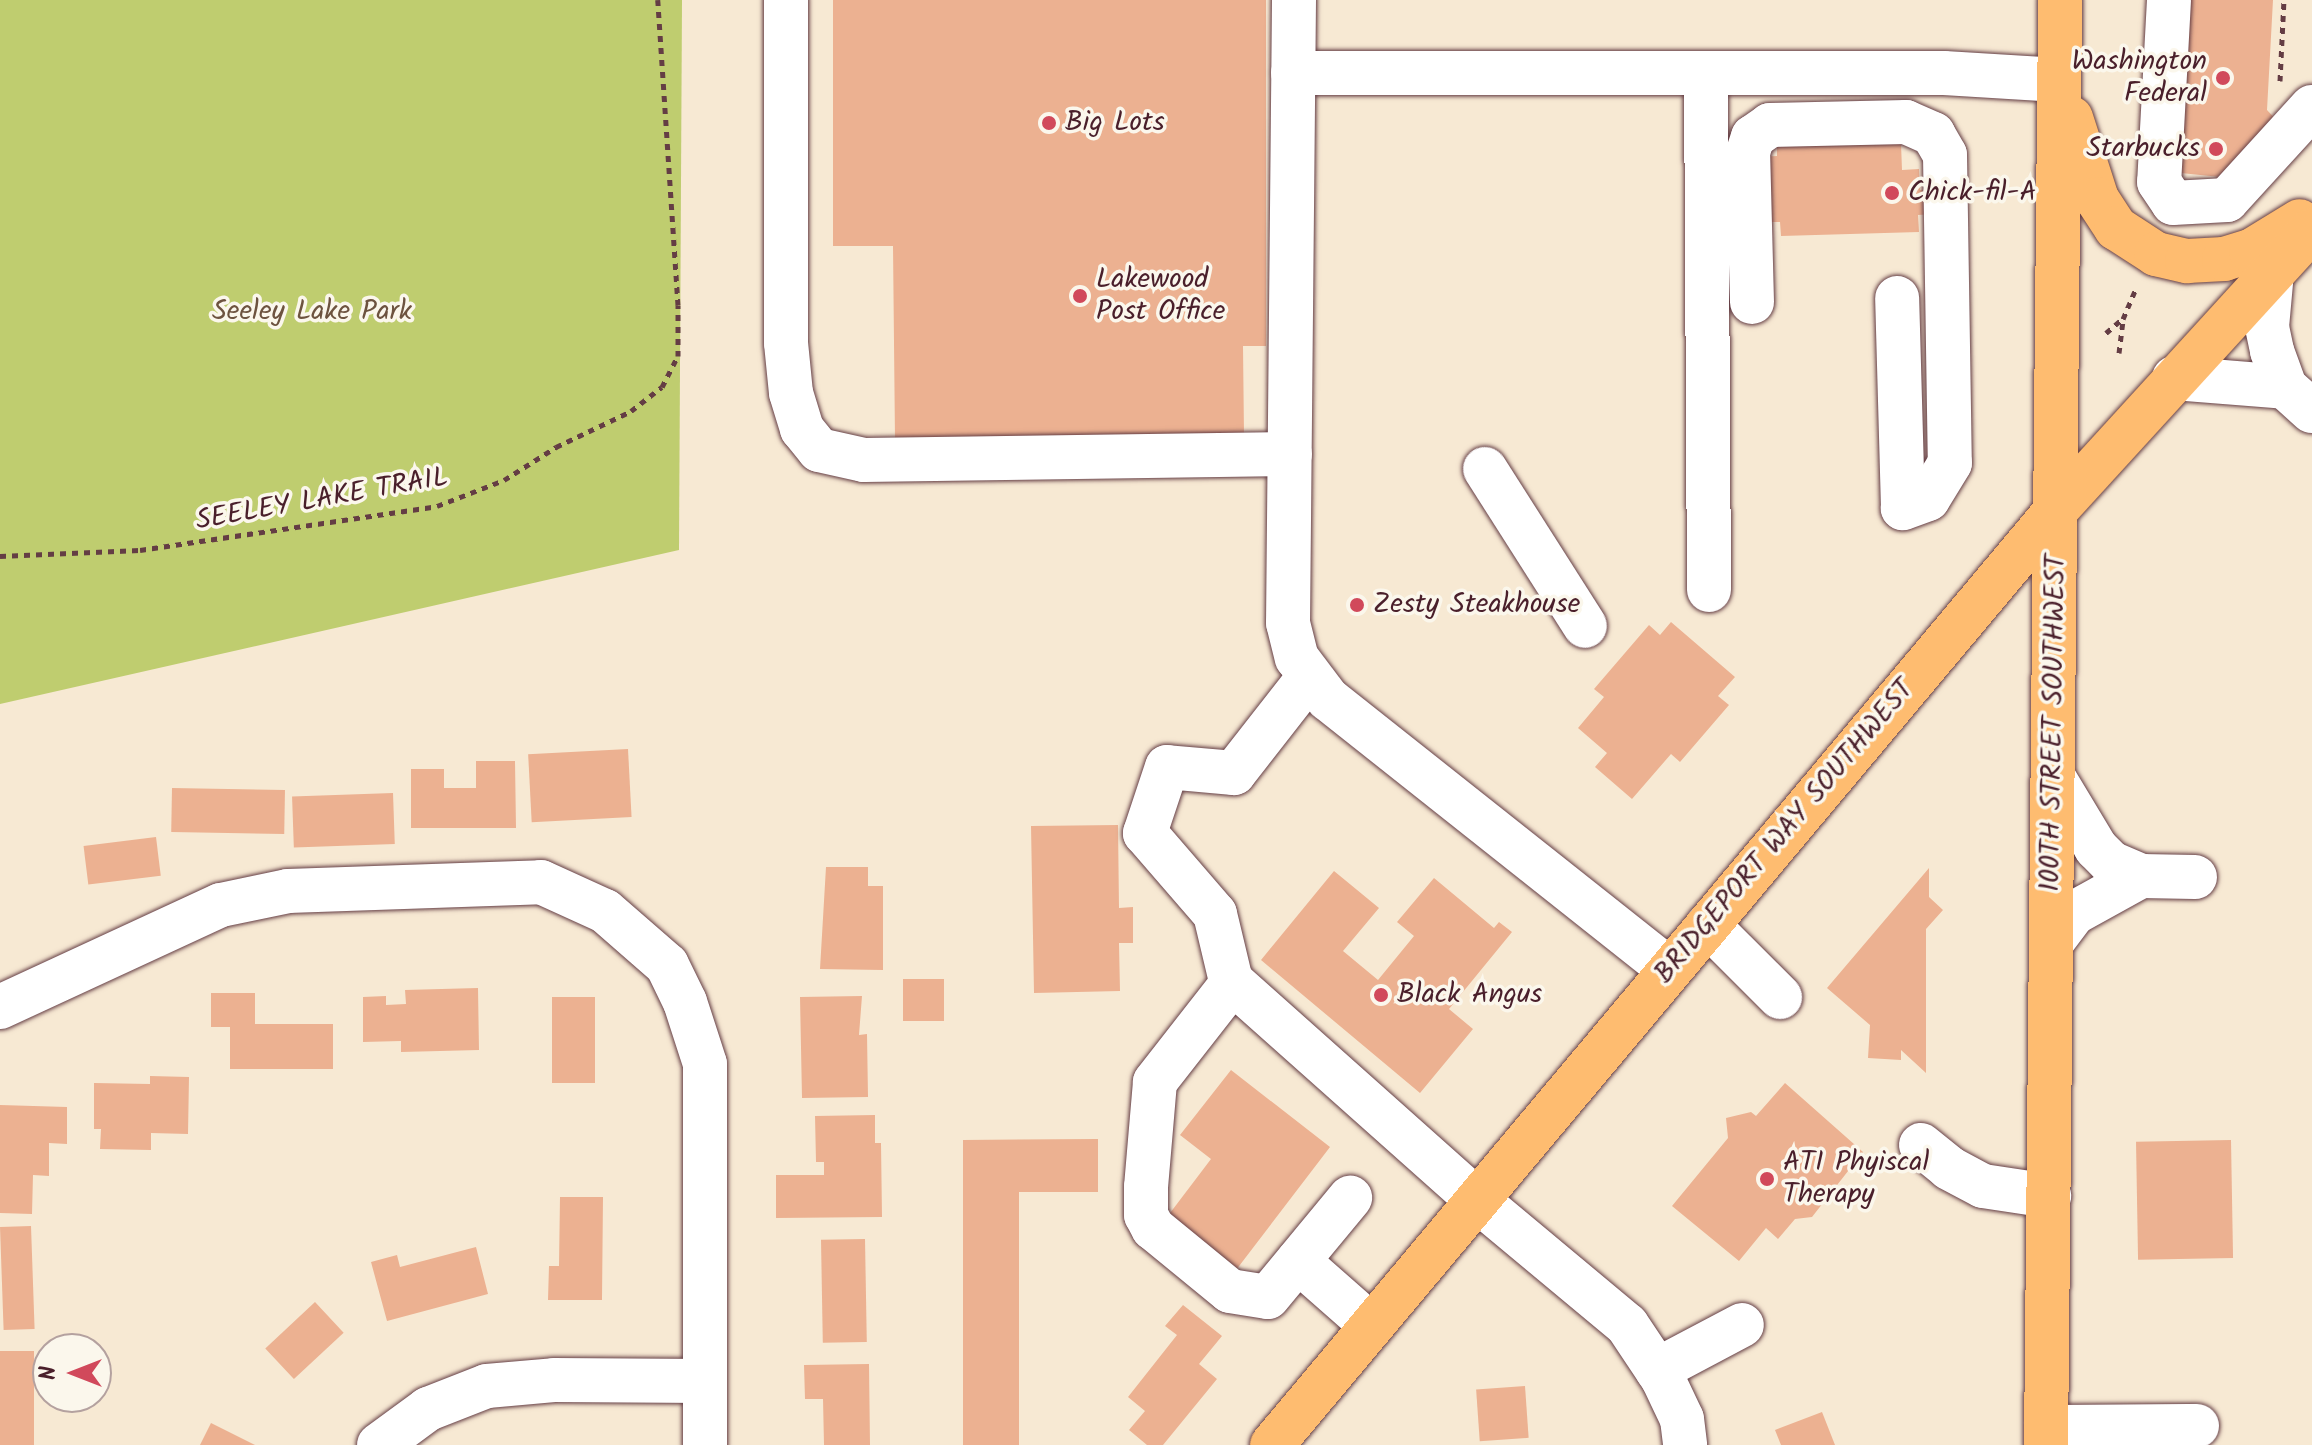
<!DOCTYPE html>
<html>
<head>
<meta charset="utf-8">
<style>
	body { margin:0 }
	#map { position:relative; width:2312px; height:1445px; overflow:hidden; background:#f7e9d3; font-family:Kalam,sans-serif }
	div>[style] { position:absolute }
	.green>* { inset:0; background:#bfcd6f }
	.building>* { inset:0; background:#ecb191; transform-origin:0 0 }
	.path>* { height:5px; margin-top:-2.5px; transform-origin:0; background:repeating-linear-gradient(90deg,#643d44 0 6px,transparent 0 12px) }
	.roads { filter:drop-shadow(0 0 2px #643d44) drop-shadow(0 0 2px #643d44) }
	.minor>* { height:44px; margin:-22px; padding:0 22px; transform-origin:22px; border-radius:22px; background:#fff }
	.major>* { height:44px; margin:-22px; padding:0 22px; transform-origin:22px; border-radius:22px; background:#febc70 }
	.dots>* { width:22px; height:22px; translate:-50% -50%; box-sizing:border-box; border:4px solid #fbf7ec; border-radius:50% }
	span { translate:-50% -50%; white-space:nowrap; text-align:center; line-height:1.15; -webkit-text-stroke:7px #fbf7ec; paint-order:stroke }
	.poi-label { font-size:28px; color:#4a1f2b }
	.right { translate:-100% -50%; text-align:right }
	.left { translate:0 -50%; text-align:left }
	.park-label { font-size:28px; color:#6d533f }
	.street-label { font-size:28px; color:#4a1f2b }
	.north { position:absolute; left:32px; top:1333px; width:80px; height:80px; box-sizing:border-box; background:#fbf7ec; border:2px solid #b4a19f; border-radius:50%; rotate:270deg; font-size:22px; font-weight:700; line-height:32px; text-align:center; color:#4a1f2b }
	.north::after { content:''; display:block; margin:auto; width:28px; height:36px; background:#d1495b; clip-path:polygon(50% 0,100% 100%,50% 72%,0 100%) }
</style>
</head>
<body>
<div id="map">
	<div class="green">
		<i style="clip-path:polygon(0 0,682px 0,679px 550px,0 704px)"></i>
	</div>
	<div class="building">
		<i style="clip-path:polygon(833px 0,1266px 0,1266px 346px,1243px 346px,1244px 435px,895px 439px,893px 246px,833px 246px)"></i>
		<i style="clip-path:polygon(2182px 0,2273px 0,2267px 110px,2281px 125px,2230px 178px,2171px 172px)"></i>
		<i style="clip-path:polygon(1777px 141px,1901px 143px,1902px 170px,1919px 169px,1920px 190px,1933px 189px,1934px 214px,1918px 215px,1919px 232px,1781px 236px,1780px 222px,1758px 222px,1761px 157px,1777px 156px)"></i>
		<i style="clip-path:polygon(1671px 622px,1735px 677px,1718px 696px,1729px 705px,1680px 762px,1671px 754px,1632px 799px,1595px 767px,1607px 753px,1578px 728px,1604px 697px,1594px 689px,1649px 625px,1660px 635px)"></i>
		<i style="left:628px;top:749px;width:68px;height:100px;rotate:87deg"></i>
		<i style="clip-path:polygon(476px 761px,515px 761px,516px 828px,411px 828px,411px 769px,444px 769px,444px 788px,476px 788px)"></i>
		<i style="left:172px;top:788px;width:113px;height:44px;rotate:1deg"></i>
		<i style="left:393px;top:793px;width:51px;height:101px;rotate:88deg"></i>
		<i style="clip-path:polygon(1118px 825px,1119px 908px,1133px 907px,1133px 943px,1119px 943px,1120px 991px,1034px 993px,1031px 826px)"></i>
		<i style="left:156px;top:837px;width:39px;height:73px;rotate:83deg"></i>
		<i style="clip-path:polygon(826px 867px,868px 867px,868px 886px,883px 886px,883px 970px,820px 969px)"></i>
		<i style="clip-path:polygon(1929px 868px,1929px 897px,1943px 910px,1926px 929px,1926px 1073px,1901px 1050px,1901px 1060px,1868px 1058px,1870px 1025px,1827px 988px)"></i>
		<i style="clip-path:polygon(1334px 871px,1379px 908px,1343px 951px,1378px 980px,1414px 936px,1397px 922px,1434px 878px,1494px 928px,1499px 922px,1512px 932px,1449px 1009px,1473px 1029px,1420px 1093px,1261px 960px)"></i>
		<i style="left:903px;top:979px;width:41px;height:42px"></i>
		<i style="clip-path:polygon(478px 988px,479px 1050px,401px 1052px,401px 1041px,363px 1042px,363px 997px,386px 996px,386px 1005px,406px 1004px,405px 990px)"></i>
		<i style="clip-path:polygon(211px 993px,255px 993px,255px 1024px,333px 1024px,333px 1069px,230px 1069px,230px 1027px,211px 1027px)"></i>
		<i style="clip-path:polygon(862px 996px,859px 1035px,867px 1034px,868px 1097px,802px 1098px,800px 997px)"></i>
		<i style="left:552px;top:997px;width:43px;height:86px"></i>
		<i style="clip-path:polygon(1231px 1070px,1330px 1147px,1233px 1274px,1164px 1221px,1211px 1159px,1180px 1135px)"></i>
		<i style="clip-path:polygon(150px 1076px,189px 1077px,188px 1134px,151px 1133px,151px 1150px,100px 1149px,101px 1129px,94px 1129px,94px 1083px,150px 1084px)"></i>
		<i style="clip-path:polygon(1785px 1083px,1863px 1152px,1812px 1217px,1795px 1219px,1778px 1239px,1766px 1228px,1739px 1261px,1672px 1206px,1728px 1138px,1726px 1118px,1751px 1112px,1756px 1116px)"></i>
		<i style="clip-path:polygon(0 1105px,67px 1107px,67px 1144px,49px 1143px,49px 1176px,33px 1175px,32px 1214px,0 1213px)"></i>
		<i style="clip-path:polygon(875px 1115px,875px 1143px,881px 1143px,882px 1217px,776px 1218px,776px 1175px,824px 1175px,824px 1162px,816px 1162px,815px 1116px)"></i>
		<i style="clip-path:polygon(1098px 1139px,1098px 1192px,1019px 1192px,1019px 1445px,963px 1445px,963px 1140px)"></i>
		<i style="left:2231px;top:1140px;width:118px;height:95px;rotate:89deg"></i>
		<i style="clip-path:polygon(560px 1197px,603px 1197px,602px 1300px,548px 1300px,549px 1266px,559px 1266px)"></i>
		<i style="left:31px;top:1226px;width:103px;height:31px;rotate:88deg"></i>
		<i style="left:865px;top:1239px;width:103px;height:44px;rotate:89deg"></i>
		<i style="clip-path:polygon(476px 1247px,488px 1294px,387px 1321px,371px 1262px,397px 1255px,400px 1267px)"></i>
		<i style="left:315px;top:1302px;width:42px;height:68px;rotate:47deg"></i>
		<i style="clip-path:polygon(1183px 1305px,1222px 1336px,1199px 1364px,1217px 1379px,1163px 1445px,1147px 1445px,1129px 1430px,1145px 1411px,1128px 1397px,1177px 1335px,1165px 1326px)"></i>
		<i style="left:0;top:1351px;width:34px;height:94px"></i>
		<i style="clip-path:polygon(869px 1364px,870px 1445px,824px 1445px,823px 1399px,805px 1399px,804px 1365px)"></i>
		<i style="left:1525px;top:1386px;width:52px;height:49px;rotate:86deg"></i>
		<i style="clip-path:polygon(1822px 1412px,1835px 1445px,1781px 1445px,1775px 1430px)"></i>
		<i style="clip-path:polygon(211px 1423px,255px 1445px,200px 1445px)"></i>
	</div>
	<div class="path">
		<i style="left:2280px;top:81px;width:81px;rotate:-87.2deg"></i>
		<i style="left:2106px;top:333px;width:23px;rotate:-41deg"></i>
		<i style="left:2119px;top:353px;width:34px;rotate:-83deg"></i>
		<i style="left:2123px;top:319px;width:33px;rotate:-67deg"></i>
		<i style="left:0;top:556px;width:140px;rotate:-2.5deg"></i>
		<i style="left:140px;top:550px;width:300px;rotate:-8.4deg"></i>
		<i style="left:437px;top:506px;width:72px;rotate:-21.2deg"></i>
		<i style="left:504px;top:480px;width:62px;rotate:-32.4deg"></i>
		<i style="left:556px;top:447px;width:83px;rotate:-25.6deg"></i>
		<i style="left:631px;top:411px;width:39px;rotate:-38deg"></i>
		<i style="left:662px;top:387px;width:35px;rotate:-63deg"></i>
		<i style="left:678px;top:356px;width:51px;rotate:-90deg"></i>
		<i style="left:678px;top:305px;width:306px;rotate:-93.8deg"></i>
	</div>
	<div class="roads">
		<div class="minor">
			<i style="left:786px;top:0;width:343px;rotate:90deg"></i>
			<i style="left:786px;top:343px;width:50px;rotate:84.3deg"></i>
			<i style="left:791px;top:393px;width:38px;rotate:73deg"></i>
			<i style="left:802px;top:429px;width:27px;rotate:51deg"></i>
			<i style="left:819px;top:450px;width:46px;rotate:12.5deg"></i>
			<i style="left:864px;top:460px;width:426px;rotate:-0.8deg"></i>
			<i style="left:1294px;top:0;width:623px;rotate:90.55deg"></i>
			<i style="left:1288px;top:623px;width:36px;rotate:76deg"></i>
			<i style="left:1297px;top:658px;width:51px;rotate:52.9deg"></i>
			<i style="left:1328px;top:699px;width:436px;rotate:38.4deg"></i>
			<i style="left:2169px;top:0;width:182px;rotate:93.1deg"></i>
			<i style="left:2159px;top:182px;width:25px;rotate:56deg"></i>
			<i style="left:2173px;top:203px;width:54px;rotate:-3.2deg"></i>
			<i style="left:2227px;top:200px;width:126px;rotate:-47.6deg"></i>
			<i style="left:1293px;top:73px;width:651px"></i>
			<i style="left:1944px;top:73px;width:115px;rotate:3.5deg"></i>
			<i style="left:1706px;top:73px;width:517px;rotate:89.67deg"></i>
			<i style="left:2272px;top:272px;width:55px;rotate:95.2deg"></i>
			<i style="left:2267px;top:327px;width:25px;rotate:78deg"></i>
			<i style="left:2272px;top:351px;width:38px;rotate:70deg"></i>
			<i style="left:2285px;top:387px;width:36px;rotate:42deg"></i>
			<i style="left:1752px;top:302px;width:150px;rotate:-91.5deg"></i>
			<i style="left:1748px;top:152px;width:16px;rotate:-72deg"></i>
			<i style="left:1753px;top:137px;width:21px;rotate:-35deg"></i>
			<i style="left:1770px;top:125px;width:136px;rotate:-1.3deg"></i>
			<i style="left:1906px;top:122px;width:30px;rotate:24deg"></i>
			<i style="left:1933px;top:134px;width:24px;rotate:60deg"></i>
			<i style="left:1945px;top:155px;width:308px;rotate:89.1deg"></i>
			<i style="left:1950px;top:463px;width:42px;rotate:121.4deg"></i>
			<i style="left:1928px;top:499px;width:27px;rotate:160deg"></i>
			<i style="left:1903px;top:508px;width:210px;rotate:-91.6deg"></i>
			<i style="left:2174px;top:378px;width:111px;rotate:4.6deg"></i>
			<i style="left:1485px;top:469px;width:186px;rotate:57.5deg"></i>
			<i style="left:1309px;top:677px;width:122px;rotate:128deg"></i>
			<i style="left:1234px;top:773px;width:67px;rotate:-174.9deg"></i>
			<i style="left:1167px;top:767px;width:70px;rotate:108.4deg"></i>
			<i style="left:1145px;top:833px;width:107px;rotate:49.2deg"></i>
			<i style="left:1215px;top:914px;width:69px;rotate:76.6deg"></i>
			<i style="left:1231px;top:981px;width:329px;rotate:41.7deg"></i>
			<i style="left:1477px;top:1200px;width:195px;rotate:39.8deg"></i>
			<i style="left:1627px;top:1325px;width:65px;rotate:56.3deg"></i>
			<i style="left:1663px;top:1379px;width:44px;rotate:64.6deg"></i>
			<i style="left:1682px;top:1419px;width:26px;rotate:83deg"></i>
			<i style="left:2054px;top:778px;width:82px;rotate:59deg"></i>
			<i style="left:2096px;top:848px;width:21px;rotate:45deg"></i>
			<i style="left:2111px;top:863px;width:33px;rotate:23deg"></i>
			<i style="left:2141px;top:876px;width:54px;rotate:1.1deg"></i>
			<i style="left:1708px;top:925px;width:102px;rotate:45deg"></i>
			<i style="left:2052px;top:942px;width:36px;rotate:-53deg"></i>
			<i style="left:2074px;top:913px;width:77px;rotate:-28.9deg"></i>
			<i style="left:1233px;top:982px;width:127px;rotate:128deg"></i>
			<i style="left:1155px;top:1082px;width:105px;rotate:94.9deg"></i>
			<i style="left:1146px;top:1187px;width:28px;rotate:90deg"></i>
			<i style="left:1146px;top:1215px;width:15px;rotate:62deg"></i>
			<i style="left:1153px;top:1228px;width:99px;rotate:39.3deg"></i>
			<i style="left:1230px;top:1291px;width:38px;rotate:9deg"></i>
			<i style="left:1268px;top:1297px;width:129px;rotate:-50.4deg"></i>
			<i style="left:0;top:1007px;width:243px;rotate:-24.8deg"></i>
			<i style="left:221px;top:905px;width:68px;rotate:-11.8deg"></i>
			<i style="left:288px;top:891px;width:253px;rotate:-2deg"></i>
			<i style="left:541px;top:882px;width:70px;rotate:24.4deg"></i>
			<i style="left:605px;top:911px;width:82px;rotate:41.1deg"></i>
			<i style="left:667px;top:965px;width:41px;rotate:64.1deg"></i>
			<i style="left:685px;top:1002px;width:65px;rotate:72.1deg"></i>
			<i style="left:705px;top:1064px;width:381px;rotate:90deg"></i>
			<i style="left:1921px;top:1145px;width:36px;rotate:39deg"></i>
			<i style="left:1949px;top:1168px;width:38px;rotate:28deg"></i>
			<i style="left:1983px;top:1186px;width:67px;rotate:8.6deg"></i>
			<i style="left:1298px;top:1261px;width:98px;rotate:41.3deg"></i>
			<i style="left:1657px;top:1370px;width:96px;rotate:-27.9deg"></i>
			<i style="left:2046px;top:1427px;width:151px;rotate:-0.4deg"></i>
			<i style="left:379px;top:1445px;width:61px;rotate:-36.3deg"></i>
			<i style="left:428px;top:1409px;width:63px;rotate:-21.3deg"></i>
			<i style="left:487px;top:1386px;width:67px;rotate:-5.1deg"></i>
			<i style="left:554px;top:1380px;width:151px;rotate:0.4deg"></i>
		</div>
		<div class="major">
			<i style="left:2071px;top:118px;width:85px;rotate:72.2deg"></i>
			<i style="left:2097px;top:199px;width:35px;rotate:57deg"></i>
			<i style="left:2116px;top:228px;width:48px;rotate:33deg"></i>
			<i style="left:2156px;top:254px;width:32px;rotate:13deg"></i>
			<i style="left:2187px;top:261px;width:37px;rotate:-3deg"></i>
			<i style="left:2224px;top:259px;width:28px;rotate:-17deg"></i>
			<i style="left:2251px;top:251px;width:57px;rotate:-31.5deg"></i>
			<i style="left:1272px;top:1445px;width:1222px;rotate:-50.01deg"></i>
			<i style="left:2057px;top:509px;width:378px;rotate:-47.6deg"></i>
			<i style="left:2046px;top:1445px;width:1445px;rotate:-89.44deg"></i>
		</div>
	</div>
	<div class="dots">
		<i style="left:2223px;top:78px;background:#d1495b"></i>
		<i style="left:1049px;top:123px;background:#d1495b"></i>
		<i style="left:2216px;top:149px;background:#d1495b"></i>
		<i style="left:1892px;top:193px;background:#d1495b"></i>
		<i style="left:1080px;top:296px;background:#d1495b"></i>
		<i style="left:1357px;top:605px;background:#d1495b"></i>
		<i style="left:1381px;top:995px;background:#d1495b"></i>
		<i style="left:1767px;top:1179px;background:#d1495b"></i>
	</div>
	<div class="poi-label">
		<span class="right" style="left:2207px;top:78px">Washington<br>Federal</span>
		<span class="left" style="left:1065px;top:123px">Big Lots</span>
		<span class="right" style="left:2200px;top:149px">Starbucks</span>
		<span class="left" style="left:1908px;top:193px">Chick-fil-A</span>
		<span class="left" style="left:1096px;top:296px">Lakewood<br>Post Office</span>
		<span class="left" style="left:1373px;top:605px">Zesty Steakhouse</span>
		<span class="left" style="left:1397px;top:995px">Black Angus</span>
		<span class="left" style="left:1783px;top:1179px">ATI Phyiscal<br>Therapy</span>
	</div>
	<div class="park-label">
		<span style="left:312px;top:312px">Seeley Lake Park</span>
	</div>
	<div class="street-label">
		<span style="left:322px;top:500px;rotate:-10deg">SEELEY LAKE TRAIL</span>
		<span style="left:2054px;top:723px;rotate:-89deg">100TH STREET SOUTHWEST</span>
		<span style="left:1785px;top:832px;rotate:-50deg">BRIDGEPORT WAY SOUTHWEST</span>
	</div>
	<div class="north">N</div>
</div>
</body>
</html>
